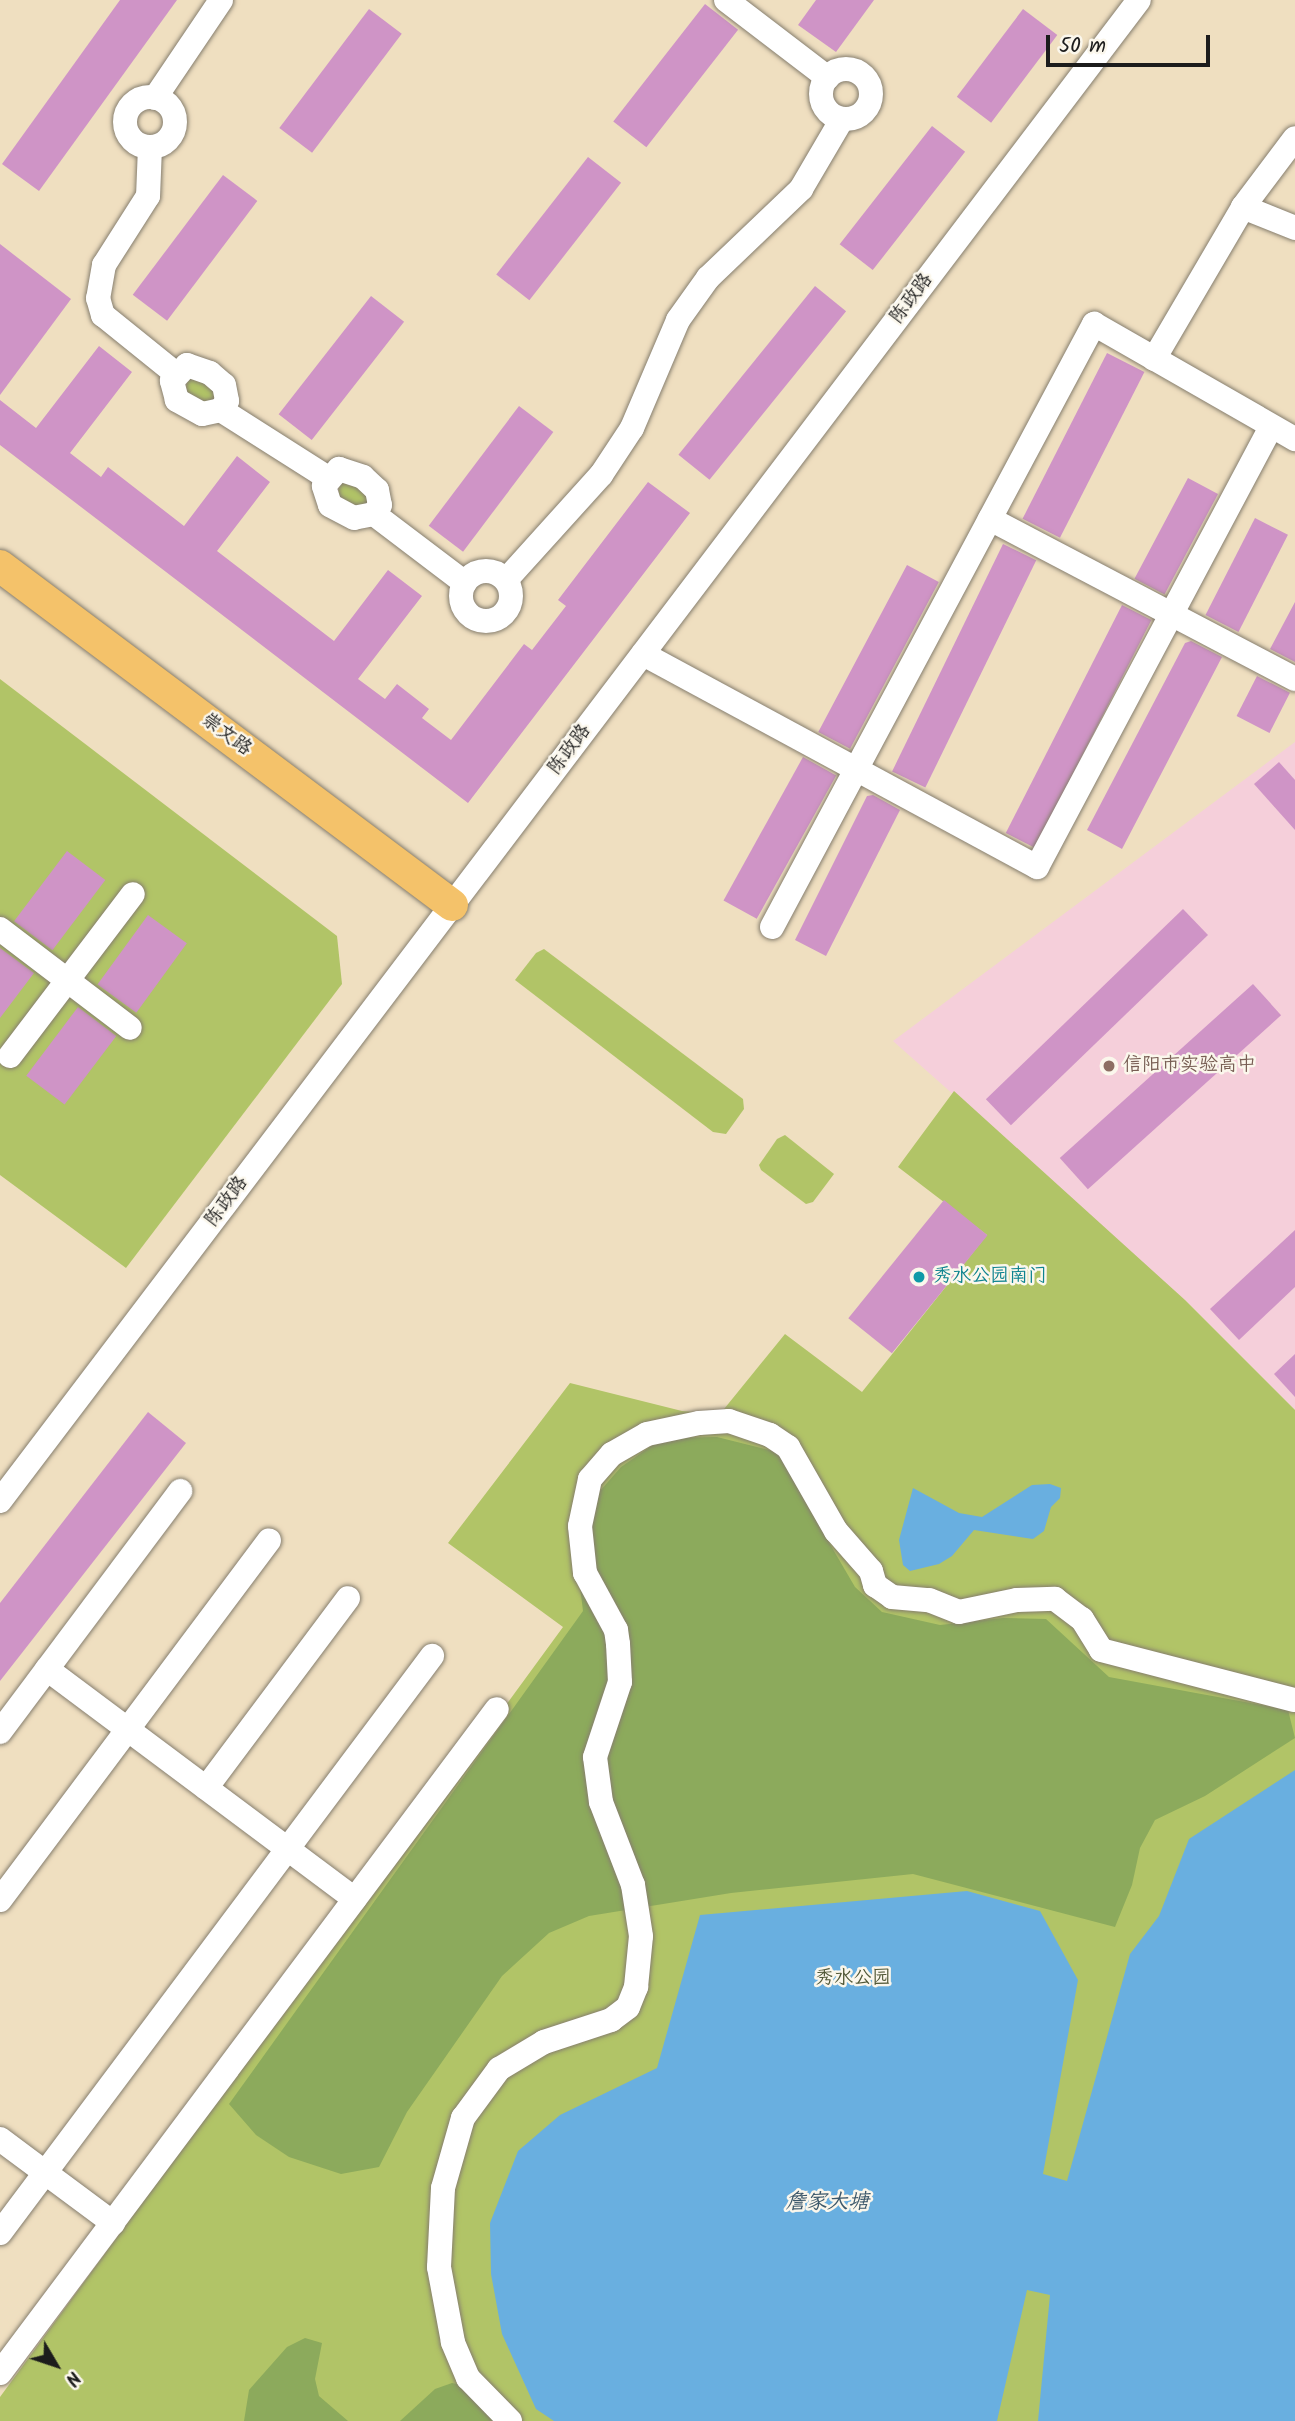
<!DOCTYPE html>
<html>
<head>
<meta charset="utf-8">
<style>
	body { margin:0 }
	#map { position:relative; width:1295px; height:2421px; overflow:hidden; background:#efdfc0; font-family:Kalam,"LXGW WenKai TC",sans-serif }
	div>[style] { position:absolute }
	.built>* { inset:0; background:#f5cfda }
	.green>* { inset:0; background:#b1c467 }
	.forest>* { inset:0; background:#8caa5c }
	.water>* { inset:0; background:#69afe0 }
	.building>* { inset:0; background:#cf94c6; transform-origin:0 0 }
	.roads { filter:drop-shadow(0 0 2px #867e6e) drop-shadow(0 0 2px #867e6e) }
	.minor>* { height:24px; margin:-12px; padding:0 12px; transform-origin:12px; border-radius:12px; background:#fff }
	.minor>.ring { margin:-12px; padding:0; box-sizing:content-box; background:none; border:24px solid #fff; border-radius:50% }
	.major>* { height:32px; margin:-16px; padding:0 16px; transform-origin:16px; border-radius:16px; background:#f4c26a }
	.dots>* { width:19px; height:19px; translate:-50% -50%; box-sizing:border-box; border:4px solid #fbf7ec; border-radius:50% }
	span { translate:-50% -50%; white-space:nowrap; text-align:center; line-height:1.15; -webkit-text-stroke:5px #fbf7ec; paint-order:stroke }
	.street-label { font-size:19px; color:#1c1c1c }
	.education-label { font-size:19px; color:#785e54 }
	.left { translate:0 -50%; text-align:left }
	.culture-label { font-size:19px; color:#0d838f }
	.park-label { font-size:19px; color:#505736 }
	.water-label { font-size:21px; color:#3b576a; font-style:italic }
	.north { position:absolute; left:21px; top:2330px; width:70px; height:70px; -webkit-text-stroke:5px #fbf7ec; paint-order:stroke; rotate:129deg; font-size:19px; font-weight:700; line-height:28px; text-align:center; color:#1c1c1c }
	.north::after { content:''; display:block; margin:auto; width:24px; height:32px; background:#1c1c1c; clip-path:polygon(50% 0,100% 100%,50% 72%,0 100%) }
	.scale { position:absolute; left:1046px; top:35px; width:164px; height:32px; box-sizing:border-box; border:4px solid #1c1c1c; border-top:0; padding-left:9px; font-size:21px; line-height:24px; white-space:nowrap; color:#1c1c1c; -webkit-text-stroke:5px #fbf7ec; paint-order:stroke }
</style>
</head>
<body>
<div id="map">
	<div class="built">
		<i style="clip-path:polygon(1295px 742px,1295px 1410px,1185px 1300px,893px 1041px)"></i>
	</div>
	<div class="green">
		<i style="clip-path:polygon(187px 375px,206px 381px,218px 398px,205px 404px,186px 393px)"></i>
		<i style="clip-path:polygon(340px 481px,363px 490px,370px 504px,363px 509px,338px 499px)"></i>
		<i style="clip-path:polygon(0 679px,337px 936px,342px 984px,126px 1268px,0 1175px)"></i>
		<i style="clip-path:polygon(544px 949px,743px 1099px,744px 1109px,726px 1134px,713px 1132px,515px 980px,536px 953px)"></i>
		<i style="clip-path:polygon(954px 1091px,1185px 1300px,1295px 1410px,1295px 2421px,0 2421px,0 2397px,563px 1627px,448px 1543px,570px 1383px,682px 1411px,720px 1414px,785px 1334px,862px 1392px,987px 1235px,898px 1167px)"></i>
		<i style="clip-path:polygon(785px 1135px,834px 1174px,813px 1202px,806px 1204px,761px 1170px,759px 1165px,777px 1139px)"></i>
	</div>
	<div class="forest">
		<i style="clip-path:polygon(717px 1437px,773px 1451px,791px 1465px,803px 1498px,855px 1587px,882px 1612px,940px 1625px,1003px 1618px,1046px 1619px,1109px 1677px,1288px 1710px,1295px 1738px,1205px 1796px,1155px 1820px,1140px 1848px,1132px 1885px,1115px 1927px,913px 1874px,731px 1893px,589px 1916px,549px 1933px,502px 1976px,407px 2112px,379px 2167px,341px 2174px,289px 2157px,256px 2135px,229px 2104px,583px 1611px,573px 1530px,593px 1499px,621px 1467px,663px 1438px)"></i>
		<i style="clip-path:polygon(305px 2338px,322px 2343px,315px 2379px,319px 2396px,348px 2421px,244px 2421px,249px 2390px,287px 2347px)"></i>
		<i style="clip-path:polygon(452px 2383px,466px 2386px,501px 2421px,400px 2421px,435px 2389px)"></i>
	</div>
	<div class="water">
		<i style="clip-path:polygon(1050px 1484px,1061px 1488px,1060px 1498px,1051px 1507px,1044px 1531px,1033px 1539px,974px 1530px,952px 1556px,939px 1564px,910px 1571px,903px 1565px,899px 1540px,913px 1488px,959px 1513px,982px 1517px,1032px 1485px)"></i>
		<i style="clip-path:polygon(1295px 1770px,1295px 2421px,1038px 2421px,1050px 2295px,1027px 2290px,997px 2421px,554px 2421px,536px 2409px,502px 2334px,491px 2274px,490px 2223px,518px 2151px,560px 2115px,657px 2068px,700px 1915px,967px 1891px,1040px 1911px,1078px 1980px,1043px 2174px,1067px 2181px,1130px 1954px,1159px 1916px,1189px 1839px)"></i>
	</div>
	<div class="building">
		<i style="clip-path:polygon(120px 0,177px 0,39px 191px,2px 164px)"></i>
		<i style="clip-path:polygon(816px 0,874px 0,836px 52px,798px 25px)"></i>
		<i style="left:705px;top:4px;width:42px;height:149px;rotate:38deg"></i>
		<i style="left:369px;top:9px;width:41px;height:149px;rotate:37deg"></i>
		<i style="left:1023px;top:9px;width:43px;height:110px;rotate:37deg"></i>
		<i style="left:932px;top:126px;width:42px;height:150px;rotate:38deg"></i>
		<i style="left:588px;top:157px;width:42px;height:149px;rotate:38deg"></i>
		<i style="left:223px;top:175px;width:43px;height:150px;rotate:37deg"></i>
		<i style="clip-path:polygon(0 244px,71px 299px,0 395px)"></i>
		<i style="left:815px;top:286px;width:40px;height:217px;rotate:39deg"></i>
		<i style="left:371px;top:296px;width:42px;height:150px;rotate:38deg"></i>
		<i style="clip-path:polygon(99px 346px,132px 372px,70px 453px,101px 477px,108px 467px,184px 526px,237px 456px,270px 482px,217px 551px,334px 641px,388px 570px,422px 596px,358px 679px,385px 699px,397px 684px,429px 709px,422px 718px,451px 740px,524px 644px,532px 650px,566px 606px,558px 600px,648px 482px,690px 513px,468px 803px,0 445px,0 400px,36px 428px)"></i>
		<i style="left:1107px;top:353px;width:42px;height:186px;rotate:27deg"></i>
		<i style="left:519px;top:406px;width:43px;height:150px;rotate:37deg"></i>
		<i style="left:1188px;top:478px;width:34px;height:114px;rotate:28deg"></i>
		<i style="left:1255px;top:518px;width:37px;height:109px;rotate:27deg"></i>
		<i style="left:1003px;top:544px;width:37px;height:253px;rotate:26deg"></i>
		<i style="left:907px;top:565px;width:36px;height:189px;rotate:28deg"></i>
		<i style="clip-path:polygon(1295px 602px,1295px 662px,1270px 649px)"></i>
		<i style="left:1122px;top:605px;width:33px;height:256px;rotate:27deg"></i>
		<i style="clip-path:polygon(1191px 641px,1222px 657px,1122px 849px,1087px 830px,1185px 643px)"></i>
		<i style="left:1257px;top:676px;width:37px;height:45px;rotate:27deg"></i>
		<i style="left:803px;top:757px;width:38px;height:164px;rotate:29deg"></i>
		<i style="clip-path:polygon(1279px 762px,1295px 780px,1295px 830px,1254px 784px)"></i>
		<i style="clip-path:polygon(873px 795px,900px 810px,826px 956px,795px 940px,867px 796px)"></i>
		<i style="left:67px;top:851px;width:48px;height:88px;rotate:37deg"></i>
		<i style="left:1183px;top:909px;width:36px;height:274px;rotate:46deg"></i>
		<i style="left:148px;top:915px;width:48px;height:86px;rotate:36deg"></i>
		<i style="clip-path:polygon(0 948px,34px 973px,0 1018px)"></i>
		<i style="left:1253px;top:984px;width:42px;height:260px;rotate:48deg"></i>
		<i style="left:78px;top:1007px;width:48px;height:86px;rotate:37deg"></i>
		<i style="left:944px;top:1200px;width:56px;height:152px;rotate:39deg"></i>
		<i style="clip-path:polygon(1295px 1230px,1295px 1287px,1239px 1340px,1210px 1309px)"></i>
		<i style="clip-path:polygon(1295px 1354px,1295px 1397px,1274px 1374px)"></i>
		<i style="clip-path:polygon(148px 1412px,186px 1443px,0 1681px,0 1603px)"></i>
	</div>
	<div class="roads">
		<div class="minor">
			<i style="left:726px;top:0;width:128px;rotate:37.4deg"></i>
			<i class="ring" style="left:821px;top:69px;width:26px;height:26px"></i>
			<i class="ring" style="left:125px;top:97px;width:26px;height:26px"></i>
			<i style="left:155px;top:98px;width:118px;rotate:-56deg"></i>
			<i style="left:150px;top:147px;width:49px;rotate:92.3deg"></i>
			<i style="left:148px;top:196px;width:82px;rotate:122.5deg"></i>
			<i style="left:104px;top:265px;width:34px;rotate:100deg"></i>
			<i style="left:98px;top:298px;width:18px;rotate:74deg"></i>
			<i style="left:103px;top:315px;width:92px;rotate:38.9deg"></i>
			<i style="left:1243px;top:207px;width:56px;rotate:22deg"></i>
			<i style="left:1154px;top:359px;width:176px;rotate:-59.6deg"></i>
			<i style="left:1243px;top:207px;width:86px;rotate:-53deg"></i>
			<i style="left:187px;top:365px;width:24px;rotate:19deg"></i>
			<i style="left:210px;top:373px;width:18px;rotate:41deg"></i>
			<i style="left:224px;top:385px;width:16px;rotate:79deg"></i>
			<i style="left:227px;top:401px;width:11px;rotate:124deg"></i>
			<i style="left:221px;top:410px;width:19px;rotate:168deg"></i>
			<i style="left:202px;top:414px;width:29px;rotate:-151deg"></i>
			<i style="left:177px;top:400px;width:20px;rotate:-105deg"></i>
			<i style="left:172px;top:381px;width:22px;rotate:-47deg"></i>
			<i style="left:221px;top:410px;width:127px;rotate:32.4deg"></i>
			<i style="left:339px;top:469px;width:25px;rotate:18deg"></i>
			<i style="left:363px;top:477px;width:19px;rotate:43deg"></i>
			<i style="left:377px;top:490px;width:15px;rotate:79deg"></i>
			<i style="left:380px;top:505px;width:11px;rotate:124deg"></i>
			<i style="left:374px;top:514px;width:20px;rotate:169deg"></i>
			<i style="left:354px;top:518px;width:27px;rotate:-152deg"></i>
			<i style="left:330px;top:505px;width:20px;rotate:-108deg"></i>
			<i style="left:324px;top:486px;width:23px;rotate:-49deg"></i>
			<i style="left:374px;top:514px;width:114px;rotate:37.2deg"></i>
			<i style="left:990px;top:519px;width:344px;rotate:27.7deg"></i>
			<i class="ring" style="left:461px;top:571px;width:26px;height:26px"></i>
			<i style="left:506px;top:580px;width:142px;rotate:-47.9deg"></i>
			<i style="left:601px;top:475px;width:56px;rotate:-56.6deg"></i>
			<i style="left:632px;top:428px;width:117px;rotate:-66.9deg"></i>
			<i style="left:678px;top:320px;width:52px;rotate:-54.5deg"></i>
			<i style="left:708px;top:278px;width:129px;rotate:-43.7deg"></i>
			<i style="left:801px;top:189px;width:81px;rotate:-59.6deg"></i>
			<i style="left:643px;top:654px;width:448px;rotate:28.4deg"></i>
			<i style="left:1037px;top:867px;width:499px;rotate:-62deg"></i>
			<i style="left:772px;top:927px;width:684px;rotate:-61.9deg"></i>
			<i style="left:1094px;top:324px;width:232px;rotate:29.8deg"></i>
			<i style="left:0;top:929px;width:163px;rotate:37.3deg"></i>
			<i style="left:10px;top:1056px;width:203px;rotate:-52.8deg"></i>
			<i style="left:0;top:1501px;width:1884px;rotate:-52.81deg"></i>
			<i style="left:47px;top:1669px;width:384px;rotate:36.8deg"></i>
			<i style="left:0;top:1732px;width:301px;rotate:-53.2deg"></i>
			<i style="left:206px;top:1788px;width:237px;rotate:-53.2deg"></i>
			<i style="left:0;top:1900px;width:449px;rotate:-53.2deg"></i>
			<i style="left:0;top:2139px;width:141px;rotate:36.6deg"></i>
			<i style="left:0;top:2233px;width:721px;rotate:-53.18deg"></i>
			<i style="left:0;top:2373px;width:829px;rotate:-53.19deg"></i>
			<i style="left:510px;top:2421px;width:60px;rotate:-134.3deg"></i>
			<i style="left:468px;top:2378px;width:39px;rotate:-113deg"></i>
			<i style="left:453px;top:2342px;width:76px;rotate:-100.6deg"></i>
			<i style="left:439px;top:2267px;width:79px;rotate:-87.1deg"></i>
			<i style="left:443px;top:2188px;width:73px;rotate:-74.1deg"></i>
			<i style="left:463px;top:2118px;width:61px;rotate:-53.7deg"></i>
			<i style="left:499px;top:2069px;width:52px;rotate:-31deg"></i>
			<i style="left:544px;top:2042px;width:71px;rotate:-18.2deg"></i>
			<i style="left:611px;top:2020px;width:21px;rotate:-37deg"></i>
			<i style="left:628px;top:2007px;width:22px;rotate:-68deg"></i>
			<i style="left:636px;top:1987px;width:51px;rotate:-84.4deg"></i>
			<i style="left:641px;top:1936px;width:52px;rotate:-98.9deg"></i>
			<i style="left:633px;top:1885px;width:89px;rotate:-111.1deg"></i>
			<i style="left:601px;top:1802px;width:45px;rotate:-97.6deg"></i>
			<i style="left:595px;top:1757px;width:79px;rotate:-71.6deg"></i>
			<i style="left:620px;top:1682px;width:38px;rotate:-93deg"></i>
			<i style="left:618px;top:1644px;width:14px;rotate:-98deg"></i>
			<i style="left:616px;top:1630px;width:65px;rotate:-118.5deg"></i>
			<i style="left:585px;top:1573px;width:47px;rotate:-96.1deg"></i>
			<i style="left:580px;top:1526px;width:48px;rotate:-78deg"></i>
			<i style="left:590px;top:1479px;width:33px;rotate:-49deg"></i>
			<i style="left:612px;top:1454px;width:40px;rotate:-29.7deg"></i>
			<i style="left:647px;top:1434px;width:53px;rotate:-11.9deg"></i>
			<i style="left:699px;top:1423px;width:30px;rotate:-4deg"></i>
			<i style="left:729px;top:1421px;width:43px;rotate:18.9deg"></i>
			<i style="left:770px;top:1435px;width:22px;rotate:34deg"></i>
			<i style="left:788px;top:1447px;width:97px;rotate:60.3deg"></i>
			<i style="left:836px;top:1531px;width:53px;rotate:48.8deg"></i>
			<i style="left:871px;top:1571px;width:15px;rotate:74deg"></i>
			<i style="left:875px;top:1585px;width:21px;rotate:35deg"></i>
			<i style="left:892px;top:1597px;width:37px;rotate:5deg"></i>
			<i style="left:929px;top:1600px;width:32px;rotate:22deg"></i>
			<i style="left:959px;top:1612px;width:59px;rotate:-11.7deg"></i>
			<i style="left:1017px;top:1600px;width:38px;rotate:-2deg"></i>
			<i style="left:1055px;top:1599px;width:34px;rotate:37deg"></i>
			<i style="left:1082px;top:1619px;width:36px;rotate:58deg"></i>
			<i style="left:1101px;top:1650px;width:200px;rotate:14.5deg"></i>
		</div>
		<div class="major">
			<i style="left:0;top:566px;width:565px;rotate:36.87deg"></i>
		</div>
	</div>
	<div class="dots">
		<i style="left:1109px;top:1066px;background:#8d6e63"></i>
		<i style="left:919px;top:1277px;background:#0f9aa8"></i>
	</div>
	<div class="street-label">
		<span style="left:912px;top:299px;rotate:-53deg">陈政路</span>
		<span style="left:226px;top:735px;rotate:37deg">崇文路</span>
		<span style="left:570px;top:750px;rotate:-53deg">陈政路</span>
		<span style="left:227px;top:1202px;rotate:-53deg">陈政路</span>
	</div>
	<div class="education-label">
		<span class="left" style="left:1123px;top:1066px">信阳市实验高中</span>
	</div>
	<div class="culture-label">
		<span class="left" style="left:933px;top:1277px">秀水公园南门</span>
	</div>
	<div class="park-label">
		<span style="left:853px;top:1979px">秀水公园</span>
	</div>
	<div class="water-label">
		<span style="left:827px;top:2203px">詹家大塘</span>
	</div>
	<div class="north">N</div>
	<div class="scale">50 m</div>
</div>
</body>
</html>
